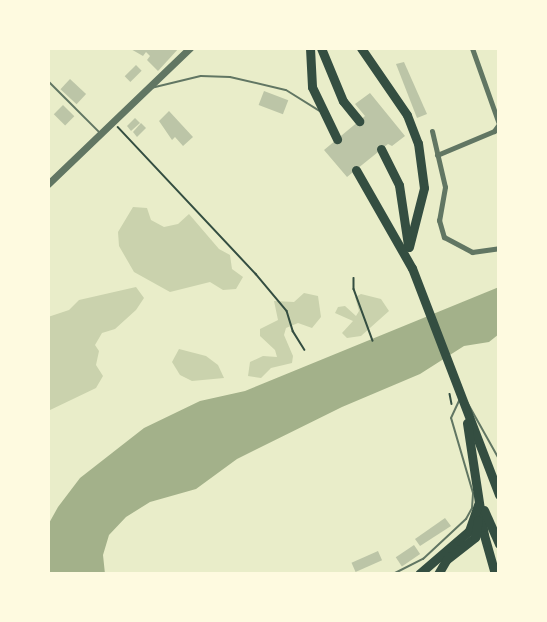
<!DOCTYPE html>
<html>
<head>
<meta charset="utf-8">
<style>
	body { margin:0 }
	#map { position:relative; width:547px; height:622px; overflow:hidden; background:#e9edc9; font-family:"Golos Text",sans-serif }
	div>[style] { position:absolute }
	.green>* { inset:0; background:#cad2ad }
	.water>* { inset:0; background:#a3b18a }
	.building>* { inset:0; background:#bcc5a7; transform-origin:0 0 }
	.path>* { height:1.5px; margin:-0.75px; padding:0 0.75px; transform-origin:0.75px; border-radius:0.75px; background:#344e41 }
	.service>* { height:2px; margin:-1px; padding:0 1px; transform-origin:1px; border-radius:1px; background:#617663 }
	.minor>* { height:5px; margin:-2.5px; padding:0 2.5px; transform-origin:2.5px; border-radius:2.5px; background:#617663 }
	.tertiary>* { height:7px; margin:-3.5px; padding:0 3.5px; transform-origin:3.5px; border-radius:3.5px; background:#617663 }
	.trunk>* { height:9px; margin:-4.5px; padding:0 4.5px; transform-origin:4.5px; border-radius:4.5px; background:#344e41 }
	span { translate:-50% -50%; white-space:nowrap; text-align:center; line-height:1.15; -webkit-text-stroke:4.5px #fefae0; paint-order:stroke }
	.frame { position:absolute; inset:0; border:50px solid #fefae0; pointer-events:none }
</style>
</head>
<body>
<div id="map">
	<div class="green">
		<i style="clip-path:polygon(133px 207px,147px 208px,151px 220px,164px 227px,178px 224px,189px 214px,219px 249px,230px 255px,232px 269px,243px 277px,236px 289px,223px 290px,210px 282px,170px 292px,134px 272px,119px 246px,118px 232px)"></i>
		<i style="clip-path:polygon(136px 287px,144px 298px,136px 310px,115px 329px,102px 333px,95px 345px,99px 351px,96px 365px,103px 376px,96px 388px,48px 411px,48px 317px,69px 310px,79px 300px)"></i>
		<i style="clip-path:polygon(304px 293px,318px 296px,321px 317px,312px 328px,298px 323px,286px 328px,284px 335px,293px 356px,292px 363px,271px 368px,261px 378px,248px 376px,250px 362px,263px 356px,277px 357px,275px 350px,260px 336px,260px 329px,278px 320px,274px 301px,294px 302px)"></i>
		<i style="clip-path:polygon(361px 294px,381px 299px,389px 311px,361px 336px,347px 338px,342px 333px,353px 321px,335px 313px,338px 307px,345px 306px,356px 316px,359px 311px,355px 297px)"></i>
		<i style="clip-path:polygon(179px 349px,206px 356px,218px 365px,224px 378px,192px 381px,180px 375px,172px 362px)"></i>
	</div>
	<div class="water">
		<i style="clip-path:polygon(499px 287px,499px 334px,489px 342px,464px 346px,420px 374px,342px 407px,237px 459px,196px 489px,150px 502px,126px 517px,109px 535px,103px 555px,105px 574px,48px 574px,48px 525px,58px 507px,80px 478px,144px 428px,200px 401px,245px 391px)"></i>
	</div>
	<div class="building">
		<i style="clip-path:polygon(129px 48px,148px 50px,179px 48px,158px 71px,147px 60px,150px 56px,146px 52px,143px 56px)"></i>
		<i style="clip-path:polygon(404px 62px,427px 114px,417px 118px,396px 64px)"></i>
		<i style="left:136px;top:65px;width:8px;height:16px;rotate:45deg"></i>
		<i style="left:70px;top:79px;width:22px;height:14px;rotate:43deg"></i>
		<i style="left:264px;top:91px;width:26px;height:15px;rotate:21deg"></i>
		<i style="clip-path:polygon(370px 93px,405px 136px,392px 146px,388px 144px,347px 177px,324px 150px,365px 116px,355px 104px)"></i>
		<i style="left:63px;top:105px;width:16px;height:13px;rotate:45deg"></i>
		<i style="clip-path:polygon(169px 111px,193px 137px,183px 146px,175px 137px,172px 140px,159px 121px)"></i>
		<i style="clip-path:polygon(135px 118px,140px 123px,131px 131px,127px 126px)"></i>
		<i style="clip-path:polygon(141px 123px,146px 128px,137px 137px,133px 132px)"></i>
		<i style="clip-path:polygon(445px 518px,451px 526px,420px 546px,415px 539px)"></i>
		<i style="left:414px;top:545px;width:11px;height:22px;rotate:56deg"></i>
		<i style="left:378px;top:551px;width:10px;height:29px;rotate:66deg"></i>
	</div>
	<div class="path">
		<i style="left:118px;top:127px;width:202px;rotate:46.8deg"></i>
		<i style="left:256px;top:274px;width:48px;rotate:50deg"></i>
		<i style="left:287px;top:311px;width:21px;rotate:73deg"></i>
		<i style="left:293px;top:331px;width:22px;rotate:58deg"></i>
		<i style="left:354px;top:278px;width:11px;rotate:90deg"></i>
		<i style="left:354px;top:289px;width:55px;rotate:69.9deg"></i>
		<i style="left:450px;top:394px;width:10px;rotate:79deg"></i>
	</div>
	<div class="service">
		<i style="left:48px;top:81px;width:72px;rotate:45deg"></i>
		<i style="left:151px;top:88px;width:51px;rotate:-13.5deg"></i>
		<i style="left:201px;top:76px;width:29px;rotate:2deg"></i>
		<i style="left:230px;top:77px;width:57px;rotate:13.1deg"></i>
		<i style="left:286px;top:90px;width:39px;rotate:32deg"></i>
		<i style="left:467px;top:402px;width:65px;rotate:60.7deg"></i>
		<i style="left:393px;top:574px;width:34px;rotate:-27deg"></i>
		<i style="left:423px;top:559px;width:59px;rotate:-42.9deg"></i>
		<i style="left:466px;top:519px;width:13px;rotate:-61deg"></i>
		<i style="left:472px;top:508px;width:15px;rotate:-86deg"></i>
		<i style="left:473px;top:493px;width:78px;rotate:-106.3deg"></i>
		<i style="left:451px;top:418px;width:19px;rotate:-65deg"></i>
	</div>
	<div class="minor">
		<i style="left:432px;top:131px;width:57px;rotate:76.9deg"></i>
		<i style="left:445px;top:187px;width:34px;rotate:100deg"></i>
		<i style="left:439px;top:220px;width:18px;rotate:74deg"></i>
		<i style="left:444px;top:237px;width:32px;rotate:28deg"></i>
		<i style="left:472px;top:252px;width:27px;rotate:-8deg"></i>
		<i style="left:437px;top:155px;width:62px;rotate:-22.8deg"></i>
		<i style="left:494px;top:131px;width:9px;rotate:-54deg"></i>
		<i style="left:499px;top:124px;width:81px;rotate:-109.6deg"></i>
	</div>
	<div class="tertiary">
		<i style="left:48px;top:184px;width:197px;rotate:-43.8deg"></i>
	</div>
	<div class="trunk">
		<i style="left:310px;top:48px;width:39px;rotate:87deg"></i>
		<i style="left:312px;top:87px;width:58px;rotate:64.3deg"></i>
		<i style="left:321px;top:48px;width:57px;rotate:67.5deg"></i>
		<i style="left:343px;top:101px;width:26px;rotate:51deg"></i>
		<i style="left:361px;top:48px;width:81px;rotate:55.5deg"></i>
		<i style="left:407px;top:115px;width:30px;rotate:69deg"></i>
		<i style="left:418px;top:143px;width:45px;rotate:82.4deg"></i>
		<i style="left:424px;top:188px;width:61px;rotate:104.3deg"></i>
		<i style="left:381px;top:149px;width:40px;rotate:63.4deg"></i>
		<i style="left:399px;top:185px;width:61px;rotate:81.5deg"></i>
		<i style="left:356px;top:170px;width:113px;rotate:60.3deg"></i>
		<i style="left:412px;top:268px;width:243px;rotate:69deg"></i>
		<i style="left:467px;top:423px;width:113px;rotate:81.4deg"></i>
		<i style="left:484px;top:535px;width:41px;rotate:74.2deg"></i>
		<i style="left:484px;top:510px;width:37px;rotate:66deg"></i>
		<i style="left:419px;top:574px;width:66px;rotate:-40.7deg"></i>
		<i style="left:469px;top:531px;width:28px;rotate:-71deg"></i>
		<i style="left:438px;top:574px;width:16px;rotate:-60deg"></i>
		<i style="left:446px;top:560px;width:37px;rotate:-38deg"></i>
		<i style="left:475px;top:537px;width:17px;rotate:-80deg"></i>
	</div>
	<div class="frame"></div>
</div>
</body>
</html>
